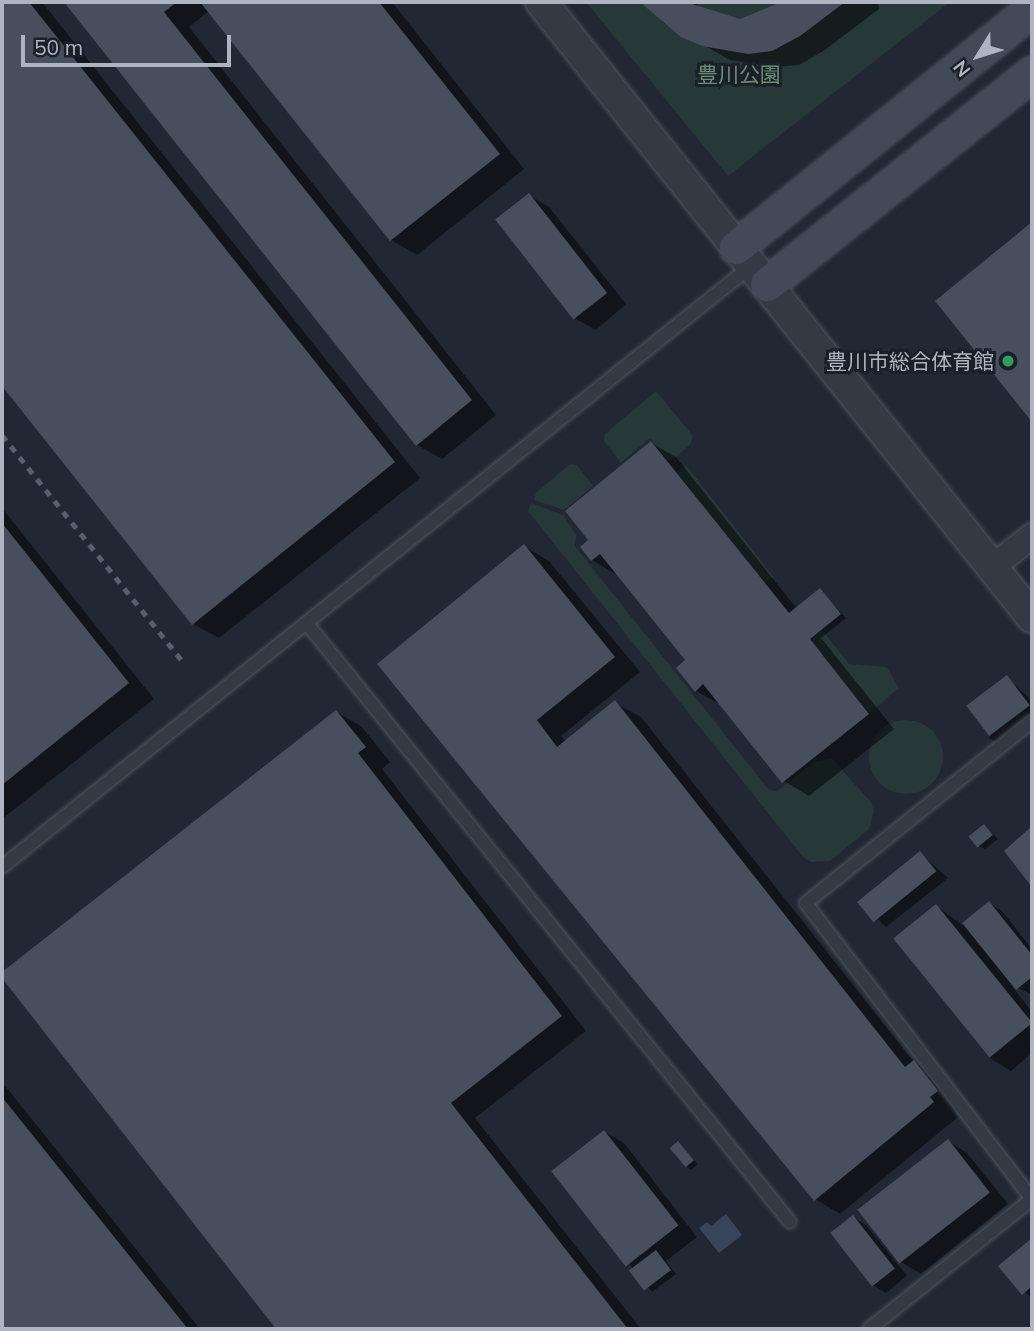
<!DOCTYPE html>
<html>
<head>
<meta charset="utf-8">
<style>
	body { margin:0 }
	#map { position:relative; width:1034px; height:1331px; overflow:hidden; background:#212833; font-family:Mulish,"Noto Sans JP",sans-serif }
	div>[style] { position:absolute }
	.green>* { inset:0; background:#273839; transform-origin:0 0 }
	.round { border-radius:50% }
	.water>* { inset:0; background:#38455b }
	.shadow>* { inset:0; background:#0007 }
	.building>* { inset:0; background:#474f5d; transform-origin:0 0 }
	.roads { filter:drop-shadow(0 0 2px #4f555f) drop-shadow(0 0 2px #4f555f) }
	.service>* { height:12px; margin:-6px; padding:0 6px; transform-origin:6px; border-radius:6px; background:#343a44 }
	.minor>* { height:24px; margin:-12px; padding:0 12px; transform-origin:12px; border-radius:12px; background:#343a44 }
	.tertiary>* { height:30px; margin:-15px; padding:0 15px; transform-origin:15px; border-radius:15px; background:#343a44 }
	.secondary>* { height:33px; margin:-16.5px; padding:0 16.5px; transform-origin:16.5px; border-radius:16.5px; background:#424957 }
	.rail>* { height:5px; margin-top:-2.5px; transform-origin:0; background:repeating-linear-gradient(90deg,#58606d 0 7px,transparent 0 14px) }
	.dots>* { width:19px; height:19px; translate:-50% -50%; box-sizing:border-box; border:4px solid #1a1f29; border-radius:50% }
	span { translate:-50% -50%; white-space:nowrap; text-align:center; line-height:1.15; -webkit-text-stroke:6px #1a1f29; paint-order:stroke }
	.park-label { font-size:21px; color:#688f73 }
	.poi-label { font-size:21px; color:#aeb5c1 }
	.right { translate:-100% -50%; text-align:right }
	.frame { position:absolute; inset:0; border:4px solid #aeb5c1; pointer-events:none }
	.north { position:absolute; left:943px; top:21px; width:70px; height:70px; -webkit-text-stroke:5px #1a1f29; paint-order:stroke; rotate:232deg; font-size:19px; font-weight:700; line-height:28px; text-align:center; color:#aeb5c1 }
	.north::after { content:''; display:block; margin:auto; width:24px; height:32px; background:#aeb5c1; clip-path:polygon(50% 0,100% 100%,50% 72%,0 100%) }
	.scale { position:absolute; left:21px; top:35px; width:210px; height:32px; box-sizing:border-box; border:4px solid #aeb5c1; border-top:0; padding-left:9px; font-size:21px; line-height:24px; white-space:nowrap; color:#aeb5c1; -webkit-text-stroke:5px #1a1f29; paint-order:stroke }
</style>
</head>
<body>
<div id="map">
	<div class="green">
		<i style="clip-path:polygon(586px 2px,950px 2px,728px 176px)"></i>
		<i style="clip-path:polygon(656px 391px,693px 436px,690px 445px,670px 462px,650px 438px,621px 463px,604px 441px,605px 434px)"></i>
		<i style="clip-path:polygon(570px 464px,577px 465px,593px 486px,564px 510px,534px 500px,536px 493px)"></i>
		<i style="left:686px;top:465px;width:142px;height:12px;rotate:52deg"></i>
		<i style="clip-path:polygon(531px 503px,563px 515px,576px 535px,575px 546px,769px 790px,777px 791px,816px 761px,832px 759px,871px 802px,874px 811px,869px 829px,830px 861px,811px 862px,803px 857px,528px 511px)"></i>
		<i style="clip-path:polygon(822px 630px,849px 664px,887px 667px,899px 688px,869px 713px,810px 640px)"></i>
		<i class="round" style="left:869px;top:720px;width:74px;height:74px"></i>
	</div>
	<div class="water">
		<i style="clip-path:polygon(726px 1214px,742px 1235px,719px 1253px,699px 1228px,707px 1222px,711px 1226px)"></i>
	</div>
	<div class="shadow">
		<i style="clip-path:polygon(2px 2px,42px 2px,420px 478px,219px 638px,193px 624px,2px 384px)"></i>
		<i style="clip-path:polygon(67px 2px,392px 2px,524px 169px,417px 255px,391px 240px,209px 11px,189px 27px,496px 415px,442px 459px,417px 445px)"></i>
		<i style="clip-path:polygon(644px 2px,695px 2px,704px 11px,740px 20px,784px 2px,878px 2px,879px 9px,825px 50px,799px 65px,774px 67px,730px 60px,664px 23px)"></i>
		<i style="clip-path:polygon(529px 195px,549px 207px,626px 304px,596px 330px,576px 319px)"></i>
		<i style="clip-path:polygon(1032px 224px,1032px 419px,937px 301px)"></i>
		<i style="clip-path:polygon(651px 443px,676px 457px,797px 609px,820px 590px,846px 618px,821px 638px,894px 729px,809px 796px,784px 781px,721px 705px,696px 691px,687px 661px,617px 575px,592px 560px,591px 540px)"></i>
		<i style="clip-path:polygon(2px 508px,154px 699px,2px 819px)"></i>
		<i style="clip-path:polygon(524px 546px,549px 561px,640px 672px,561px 736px,566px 742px,615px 703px,641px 717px,914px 1062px,939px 1077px,962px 1106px,954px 1112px,958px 1117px,840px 1214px,815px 1199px,380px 664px)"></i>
		<i style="clip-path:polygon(1007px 677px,1032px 701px,1032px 721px,1002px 745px,989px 738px)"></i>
		<i style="clip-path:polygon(337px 712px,362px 727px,390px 762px,382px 769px,586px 1031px,475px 1118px,641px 1329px,278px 1329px,2px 975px)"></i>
		<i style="clip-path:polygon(984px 826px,998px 839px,985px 849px,979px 846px)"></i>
		<i style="clip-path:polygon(920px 853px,948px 878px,886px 927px,859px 902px)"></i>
		<i style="clip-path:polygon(989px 903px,1002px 911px,1032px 949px,1032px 994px,1012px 986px,1032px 1012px,1032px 1053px,1011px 1071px,991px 1059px,937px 906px,962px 925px)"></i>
		<i style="clip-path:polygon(2px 1082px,200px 1329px,2px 1329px)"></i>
		<i style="clip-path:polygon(605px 1132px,624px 1143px,697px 1237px,666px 1261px,676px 1274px,652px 1292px,554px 1171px)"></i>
		<i style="clip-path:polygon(948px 1141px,967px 1153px,1008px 1204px,921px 1274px,901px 1262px)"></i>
		<i style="clip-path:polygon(679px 1143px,698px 1164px,691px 1170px,685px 1166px)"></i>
		<i style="clip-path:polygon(853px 1217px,866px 1225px,907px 1276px,886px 1293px,873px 1285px,832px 1233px)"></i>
		<i style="clip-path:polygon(1032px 1241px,1032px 1299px,1001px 1266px)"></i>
	</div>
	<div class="building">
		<i style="clip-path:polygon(2px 2px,29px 2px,395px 462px,192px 625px,2px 386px)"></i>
		<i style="clip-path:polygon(64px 2px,177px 2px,164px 12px,472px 400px,416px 446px)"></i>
		<i style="clip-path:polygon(200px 2px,379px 2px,500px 154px,390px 241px)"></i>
		<i style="clip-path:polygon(640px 2px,686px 2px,740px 19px,781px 2px,845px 2px,800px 36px,772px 51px,748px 54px,702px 46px,681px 37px)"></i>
		<i style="left:529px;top:193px;width:127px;height:43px;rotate:52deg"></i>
		<i style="clip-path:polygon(1032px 222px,1032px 422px,935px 301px)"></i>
		<i style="clip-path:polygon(651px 441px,789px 613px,820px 588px,841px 614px,810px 639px,869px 714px,782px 783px,703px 684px,695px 692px,676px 668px,685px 660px,600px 554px,591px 561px,580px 547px,588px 540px,565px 511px)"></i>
		<i style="clip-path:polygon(2px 523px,129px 683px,2px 785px)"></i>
		<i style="clip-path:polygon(524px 544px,615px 657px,537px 720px,557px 747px,615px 700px,905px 1067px,914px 1060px,938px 1091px,930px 1097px,934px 1102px,814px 1201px,377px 664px)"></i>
		<i style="left:1007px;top:675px;width:38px;height:51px;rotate:53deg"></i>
		<i style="clip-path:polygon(336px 710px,366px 747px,358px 753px,562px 1016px,451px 1103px,628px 1329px,276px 1329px,2px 978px,2px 972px)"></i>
		<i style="left:984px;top:824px;width:14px;height:20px;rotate:51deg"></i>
		<i style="clip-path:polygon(1032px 826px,1032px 887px,1004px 851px)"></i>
		<i style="left:920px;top:851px;width:26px;height:81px;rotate:51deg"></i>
		<i style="clip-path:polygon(989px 901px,1032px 955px,1032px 977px,1016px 990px,962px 923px)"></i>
		<i style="left:936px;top:904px;width:153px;height:55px;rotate:51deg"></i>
		<i style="clip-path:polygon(2px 1097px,188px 1329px,2px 1329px)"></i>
		<i style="left:604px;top:1130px;width:121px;height:67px;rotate:52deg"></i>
		<i style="left:948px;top:1139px;width:68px;height:115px;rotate:52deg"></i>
		<i style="left:678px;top:1141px;width:25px;height:11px;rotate:50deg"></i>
		<i style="left:853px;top:1215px;width:68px;height:29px;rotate:52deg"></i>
		<i style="clip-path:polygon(1032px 1238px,1032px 1286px,1022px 1295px,998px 1266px)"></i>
		<i style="left:656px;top:1250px;width:25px;height:34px;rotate:53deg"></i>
	</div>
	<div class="roads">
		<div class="service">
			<i style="left:308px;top:625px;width:767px;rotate:51.08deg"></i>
			<i style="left:2px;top:867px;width:960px;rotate:-38.74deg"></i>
			<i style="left:869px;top:1329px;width:208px;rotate:-38.6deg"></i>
			<i style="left:1032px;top:1199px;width:372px;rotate:-127.4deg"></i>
			<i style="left:806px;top:903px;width:290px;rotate:-38.8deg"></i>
		</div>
		<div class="minor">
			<i style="left:992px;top:567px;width:51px;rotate:-37.8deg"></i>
		</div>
		<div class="tertiary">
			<i style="left:541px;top:2px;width:787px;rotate:51.4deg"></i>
		</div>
		<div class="secondary">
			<i style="left:736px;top:247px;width:380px;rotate:-38.8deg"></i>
			<i style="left:767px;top:284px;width:339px;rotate:-38.5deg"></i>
		</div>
	</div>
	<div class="rail">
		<i style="left:2px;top:435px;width:292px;rotate:51.4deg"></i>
	</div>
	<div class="dots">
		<i style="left:1008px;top:361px;background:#2e9e5b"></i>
	</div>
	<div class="park-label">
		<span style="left:739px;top:74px">豊川公園</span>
	</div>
	<div class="poi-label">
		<span class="right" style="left:994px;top:361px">豊川市総合体育館</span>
	</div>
	<div class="frame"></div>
	<div class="north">N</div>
	<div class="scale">50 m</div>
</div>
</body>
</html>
